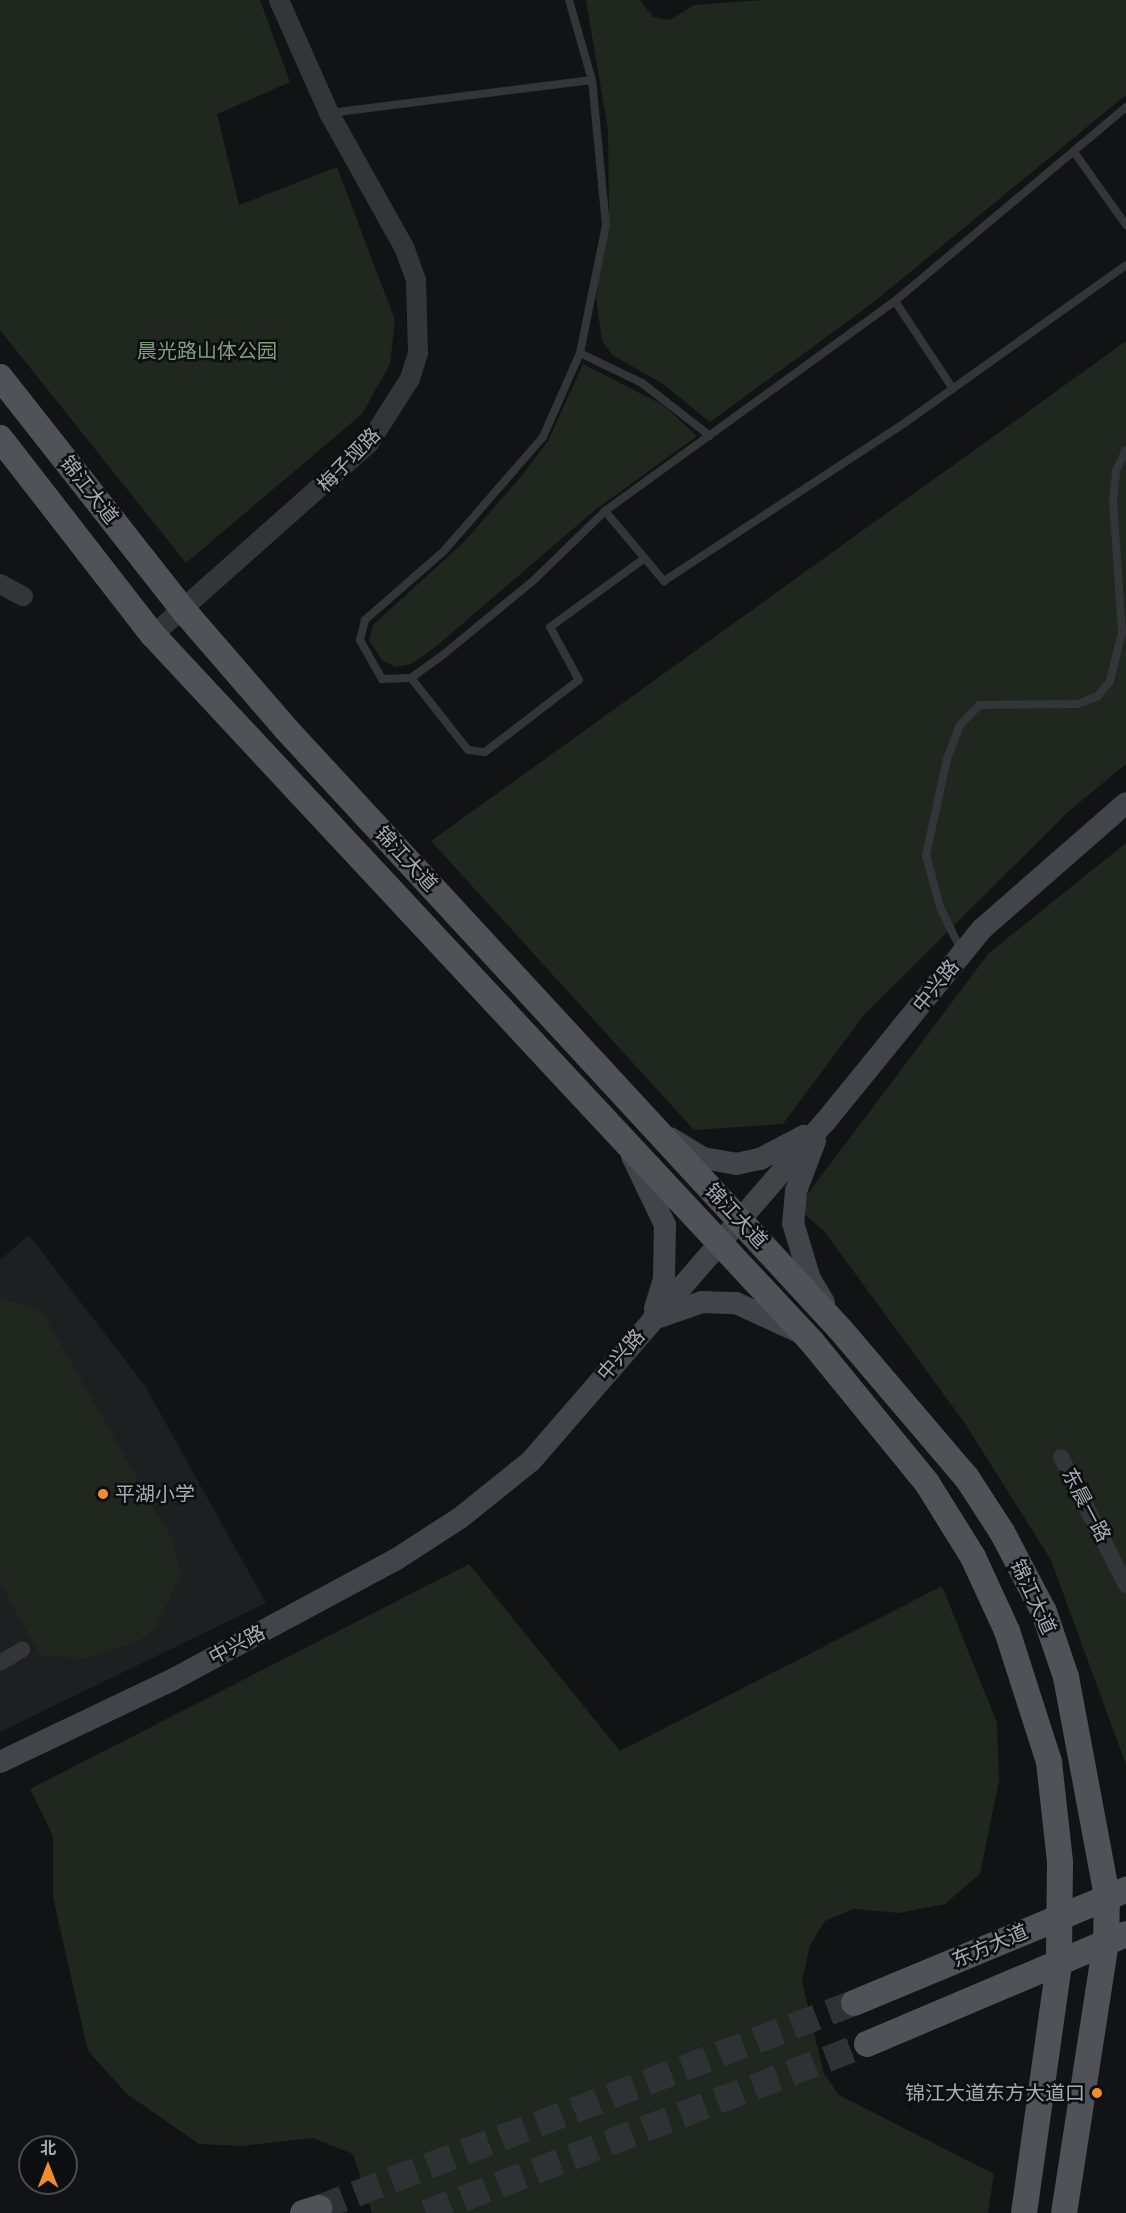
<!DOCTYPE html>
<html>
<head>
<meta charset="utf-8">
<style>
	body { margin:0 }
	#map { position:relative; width:1126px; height:2213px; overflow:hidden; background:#121314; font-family:"Roboto Condensed","Noto Sans SC",sans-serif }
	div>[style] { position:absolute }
	.built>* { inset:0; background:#1e1f21 }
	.green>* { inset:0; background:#1f271f }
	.primary-tunnel>* { height:26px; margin-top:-13px; transform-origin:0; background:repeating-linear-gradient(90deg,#2f3234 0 26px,transparent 0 39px) }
	.service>* { height:8px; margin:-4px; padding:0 4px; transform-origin:4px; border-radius:4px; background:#333539 }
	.minor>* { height:16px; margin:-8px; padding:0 8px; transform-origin:8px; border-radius:8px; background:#333539 }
	.tertiary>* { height:20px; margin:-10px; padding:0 10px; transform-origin:10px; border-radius:10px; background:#333539 }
	.secondary>* { height:22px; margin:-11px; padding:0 11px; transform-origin:11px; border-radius:11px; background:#414449 }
	.primary>* { height:26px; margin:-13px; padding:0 13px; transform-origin:13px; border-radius:13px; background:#4f5358 }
	.dots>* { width:16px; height:16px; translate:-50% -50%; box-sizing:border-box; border:3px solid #0d0e0f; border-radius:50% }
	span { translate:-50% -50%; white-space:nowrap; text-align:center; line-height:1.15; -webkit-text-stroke:5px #0d0e0f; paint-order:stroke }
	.park-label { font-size:20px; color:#7f9f7b }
	.street-label { font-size:20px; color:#a4acb4 }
	.poi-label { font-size:20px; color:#a4acb4 }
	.left { translate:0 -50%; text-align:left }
	.right { translate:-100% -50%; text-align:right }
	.north { position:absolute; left:18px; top:2135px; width:60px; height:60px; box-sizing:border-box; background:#0d0e0f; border:2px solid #494d51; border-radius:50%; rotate:0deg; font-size:16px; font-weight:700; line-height:24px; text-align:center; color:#a4acb4 }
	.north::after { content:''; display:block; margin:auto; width:21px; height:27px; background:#f08e2f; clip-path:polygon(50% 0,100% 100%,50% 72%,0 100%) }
</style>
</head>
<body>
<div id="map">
	<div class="built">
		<i style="clip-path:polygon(29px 1235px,145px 1386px,266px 1603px,0 1732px,0 1260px)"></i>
	</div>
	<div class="green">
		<i style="clip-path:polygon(0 0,260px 0,290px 82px,217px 114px,239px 205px,337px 167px,395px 320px,390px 364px,362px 414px,186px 563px,0 330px)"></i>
		<i style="clip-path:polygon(586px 0,640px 0,653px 17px,670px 20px,694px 5px,763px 0,1126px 0,1126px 95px,870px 305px,710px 422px,663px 384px,612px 355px,602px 341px,596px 298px,609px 213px,608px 130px)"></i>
		<i style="clip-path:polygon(1126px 341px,1126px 764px,1069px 811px,864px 1015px,783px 1124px,694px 1130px,431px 841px)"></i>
		<i style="clip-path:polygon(583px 364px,663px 405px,697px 436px,595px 510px,433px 649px,411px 664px,396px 667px,382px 660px,369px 640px,373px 625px,464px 542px,519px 479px,548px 441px)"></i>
		<i style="clip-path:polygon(1126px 843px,1126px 1765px,1051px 1560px,964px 1422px,824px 1231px,797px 1208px,989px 953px)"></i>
		<i style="clip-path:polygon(0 1298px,41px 1310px,172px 1539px,181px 1573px,155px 1629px,137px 1642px,87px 1658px,41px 1656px,0 1583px)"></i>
		<i style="clip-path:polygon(469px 1564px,620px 1751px,942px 1586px,997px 1723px,999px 1781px,980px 1874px,945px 1904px,899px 1913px,854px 1909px,825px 1921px,810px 1945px,802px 1982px,824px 2074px,839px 2095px,994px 2174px,988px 2213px,372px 2213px,353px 2154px,313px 2138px,241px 2146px,199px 2144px,127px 2094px,88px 2051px,53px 1898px,53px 1836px,30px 1789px)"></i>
	</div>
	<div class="primary-tunnel">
		<i style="left:319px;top:2208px;width:573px;rotate:-20.97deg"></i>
		<i style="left:426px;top:2213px;width:472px;rotate:-21deg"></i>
	</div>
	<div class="service">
		<i style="left:569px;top:0;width:83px;rotate:74deg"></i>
		<i style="left:592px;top:80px;width:146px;rotate:84.5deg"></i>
		<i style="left:606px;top:225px;width:131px;rotate:101.5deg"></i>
		<i style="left:580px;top:353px;width:92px;rotate:113.8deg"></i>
		<i style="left:543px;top:437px;width:151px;rotate:131deg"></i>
		<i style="left:444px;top:551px;width:105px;rotate:138.9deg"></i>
		<i style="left:365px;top:620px;width:21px;rotate:104deg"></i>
		<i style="left:360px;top:640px;width:45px;rotate:60.6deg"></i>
		<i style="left:382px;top:679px;width:29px;rotate:-2deg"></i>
		<i style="left:411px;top:678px;width:41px;rotate:-36deg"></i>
		<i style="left:444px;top:654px;width:115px;rotate:-39.4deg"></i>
		<i style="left:533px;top:581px;width:100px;rotate:-44.2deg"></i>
		<i style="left:605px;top:511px;width:358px;rotate:-35.9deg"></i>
		<i style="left:895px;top:301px;width:302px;rotate:-40deg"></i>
		<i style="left:330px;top:113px;width:264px;rotate:-7.2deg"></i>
		<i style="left:1074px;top:152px;width:90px;rotate:54.5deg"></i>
		<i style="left:895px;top:301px;width:105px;rotate:56.6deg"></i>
		<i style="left:580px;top:353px;width:69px;rotate:25.8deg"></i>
		<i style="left:642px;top:383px;width:86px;rotate:37.9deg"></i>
		<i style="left:605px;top:511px;width:92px;rotate:49.9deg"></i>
		<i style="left:664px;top:581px;width:290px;rotate:-33.3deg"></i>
		<i style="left:906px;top:422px;width:270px;rotate:-35.5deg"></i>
		<i style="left:411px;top:678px;width:92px;rotate:51.6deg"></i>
		<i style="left:468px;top:750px;width:17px;rotate:7deg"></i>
		<i style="left:485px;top:752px;width:118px;rotate:-37.5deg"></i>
		<i style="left:579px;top:680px;width:60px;rotate:-118.7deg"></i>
		<i style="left:550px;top:627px;width:117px;rotate:-36deg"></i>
		<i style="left:962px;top:952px;width:50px;rotate:-116.1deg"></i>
		<i style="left:940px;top:907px;width:54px;rotate:-105.1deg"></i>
		<i style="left:926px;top:855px;width:98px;rotate:-77.7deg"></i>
		<i style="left:947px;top:759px;width:36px;rotate:-69deg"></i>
		<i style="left:960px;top:725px;width:28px;rotate:-46deg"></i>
		<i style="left:979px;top:705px;width:99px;rotate:-0.6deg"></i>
		<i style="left:1078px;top:704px;width:22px;rotate:-22deg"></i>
		<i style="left:1098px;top:696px;width:19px;rotate:-51deg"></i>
		<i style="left:1110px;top:681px;width:50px;rotate:-76.2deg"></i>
		<i style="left:1122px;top:632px;width:131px;rotate:-93.9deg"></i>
		<i style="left:1113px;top:501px;width:30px;rotate:-84deg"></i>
		<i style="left:1116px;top:471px;width:23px;rotate:-65deg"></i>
	</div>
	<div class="minor">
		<i style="left:1061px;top:1457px;width:144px;rotate:63.1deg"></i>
		<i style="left:0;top:1663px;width:26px;rotate:-31deg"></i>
	</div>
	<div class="tertiary">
		<i style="left:0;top:584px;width:26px;rotate:28deg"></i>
		<i style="left:153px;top:635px;width:289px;rotate:-41.6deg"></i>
		<i style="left:369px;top:443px;width:76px;rotate:-57.4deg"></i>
		<i style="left:410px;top:379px;width:27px;rotate:-73deg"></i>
		<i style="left:418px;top:353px;width:73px;rotate:-91.6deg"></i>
		<i style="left:416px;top:280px;width:33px;rotate:-110deg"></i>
		<i style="left:405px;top:249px;width:156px;rotate:-119.2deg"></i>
		<i style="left:329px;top:113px;width:124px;rotate:-113.9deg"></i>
	</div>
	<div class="secondary">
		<i style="left:670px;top:1138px;width:39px;rotate:31deg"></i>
		<i style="left:703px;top:1158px;width:34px;rotate:10deg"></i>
		<i style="left:736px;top:1164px;width:25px;rotate:-12deg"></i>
		<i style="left:760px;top:1159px;width:50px;rotate:-27.6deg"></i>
		<i style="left:815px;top:1141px;width:53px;rotate:110.8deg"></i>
		<i style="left:796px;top:1191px;width:32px;rotate:95deg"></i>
		<i style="left:793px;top:1223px;width:59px;rotate:73.1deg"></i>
		<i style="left:810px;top:1279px;width:27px;rotate:59deg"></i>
		<i style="left:632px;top:1156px;width:76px;rotate:64.4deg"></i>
		<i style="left:665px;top:1225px;width:54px;rotate:91.1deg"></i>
		<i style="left:664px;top:1279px;width:31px;rotate:107deg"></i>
		<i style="left:653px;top:1319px;width:52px;rotate:-19.1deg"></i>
		<i style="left:702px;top:1302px;width:34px;rotate:2deg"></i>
		<i style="left:736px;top:1303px;width:67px;rotate:24.7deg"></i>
		<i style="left:0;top:1762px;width:191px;rotate:-25.5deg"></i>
		<i style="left:172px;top:1680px;width:253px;rotate:-28.3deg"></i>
		<i style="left:395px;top:1560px;width:77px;rotate:-32.9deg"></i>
		<i style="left:460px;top:1518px;width:91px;rotate:-38.8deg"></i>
		<i style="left:531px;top:1461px;width:449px;rotate:-49.1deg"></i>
		<i style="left:825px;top:1122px;width:249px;rotate:-50.9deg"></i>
		<i style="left:982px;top:929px;width:191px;rotate:-41.2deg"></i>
	</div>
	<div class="primary">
		<i style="left:0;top:377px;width:298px;rotate:51.8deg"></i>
		<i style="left:184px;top:611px;width:157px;rotate:49.1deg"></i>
		<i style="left:287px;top:730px;width:815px;rotate:47.29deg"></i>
		<i style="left:840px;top:1329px;width:196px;rotate:49.6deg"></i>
		<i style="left:967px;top:1478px;width:64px;rotate:57.1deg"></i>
		<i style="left:1002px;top:1532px;width:90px;rotate:62.3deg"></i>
		<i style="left:1044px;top:1612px;width:69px;rotate:71.3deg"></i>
		<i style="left:1066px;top:1677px;width:223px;rotate:79.4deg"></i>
		<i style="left:1107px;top:1896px;width:46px;rotate:91.2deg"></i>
		<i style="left:1106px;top:1942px;width:274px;rotate:98.8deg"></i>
		<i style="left:0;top:438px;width:249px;rotate:52.2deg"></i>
		<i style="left:153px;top:635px;width:967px;rotate:47.01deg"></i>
		<i style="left:812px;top:1342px;width:182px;rotate:50.8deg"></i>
		<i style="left:927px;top:1483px;width:87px;rotate:58.1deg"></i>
		<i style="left:973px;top:1557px;width:81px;rotate:65.3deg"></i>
		<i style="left:1007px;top:1631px;width:138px;rotate:72.2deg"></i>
		<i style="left:1049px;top:1762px;width:101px;rotate:83.7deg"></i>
		<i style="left:1060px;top:1862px;width:102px;rotate:90.6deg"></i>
		<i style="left:1059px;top:1964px;width:251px;rotate:98deg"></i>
		<i style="left:854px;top:2003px;width:295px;rotate:-22.6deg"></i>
		<i style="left:867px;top:2044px;width:281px;rotate:-23deg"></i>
		<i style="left:303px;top:2213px;width:17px;rotate:-17deg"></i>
	</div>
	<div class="dots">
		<i style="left:103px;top:1494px;background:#f08e2f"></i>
		<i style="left:1097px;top:2093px;background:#f08e2f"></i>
	</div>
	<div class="park-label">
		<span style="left:207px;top:351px">晨光路山体公园</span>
	</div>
	<div class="street-label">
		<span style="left:349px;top:460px;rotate:-46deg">梅子垭路</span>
		<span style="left:89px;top:490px;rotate:52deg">锦江大道</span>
		<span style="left:406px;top:859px;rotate:47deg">锦江大道</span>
		<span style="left:936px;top:986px;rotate:-51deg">中兴路</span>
		<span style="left:736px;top:1216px;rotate:47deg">锦江大道</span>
		<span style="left:621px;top:1355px;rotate:-49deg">中兴路</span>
		<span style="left:1086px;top:1505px;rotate:62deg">东晨一路</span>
		<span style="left:1033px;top:1597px;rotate:65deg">锦江大道</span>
		<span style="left:237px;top:1645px;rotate:-28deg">中兴路</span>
		<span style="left:990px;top:1946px;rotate:-23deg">东方大道</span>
	</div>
	<div class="poi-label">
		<span class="left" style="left:115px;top:1494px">平湖小学</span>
		<span class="right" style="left:1085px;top:2093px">锦江大道东方大道口</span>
	</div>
	<div class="north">北</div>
</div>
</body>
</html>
